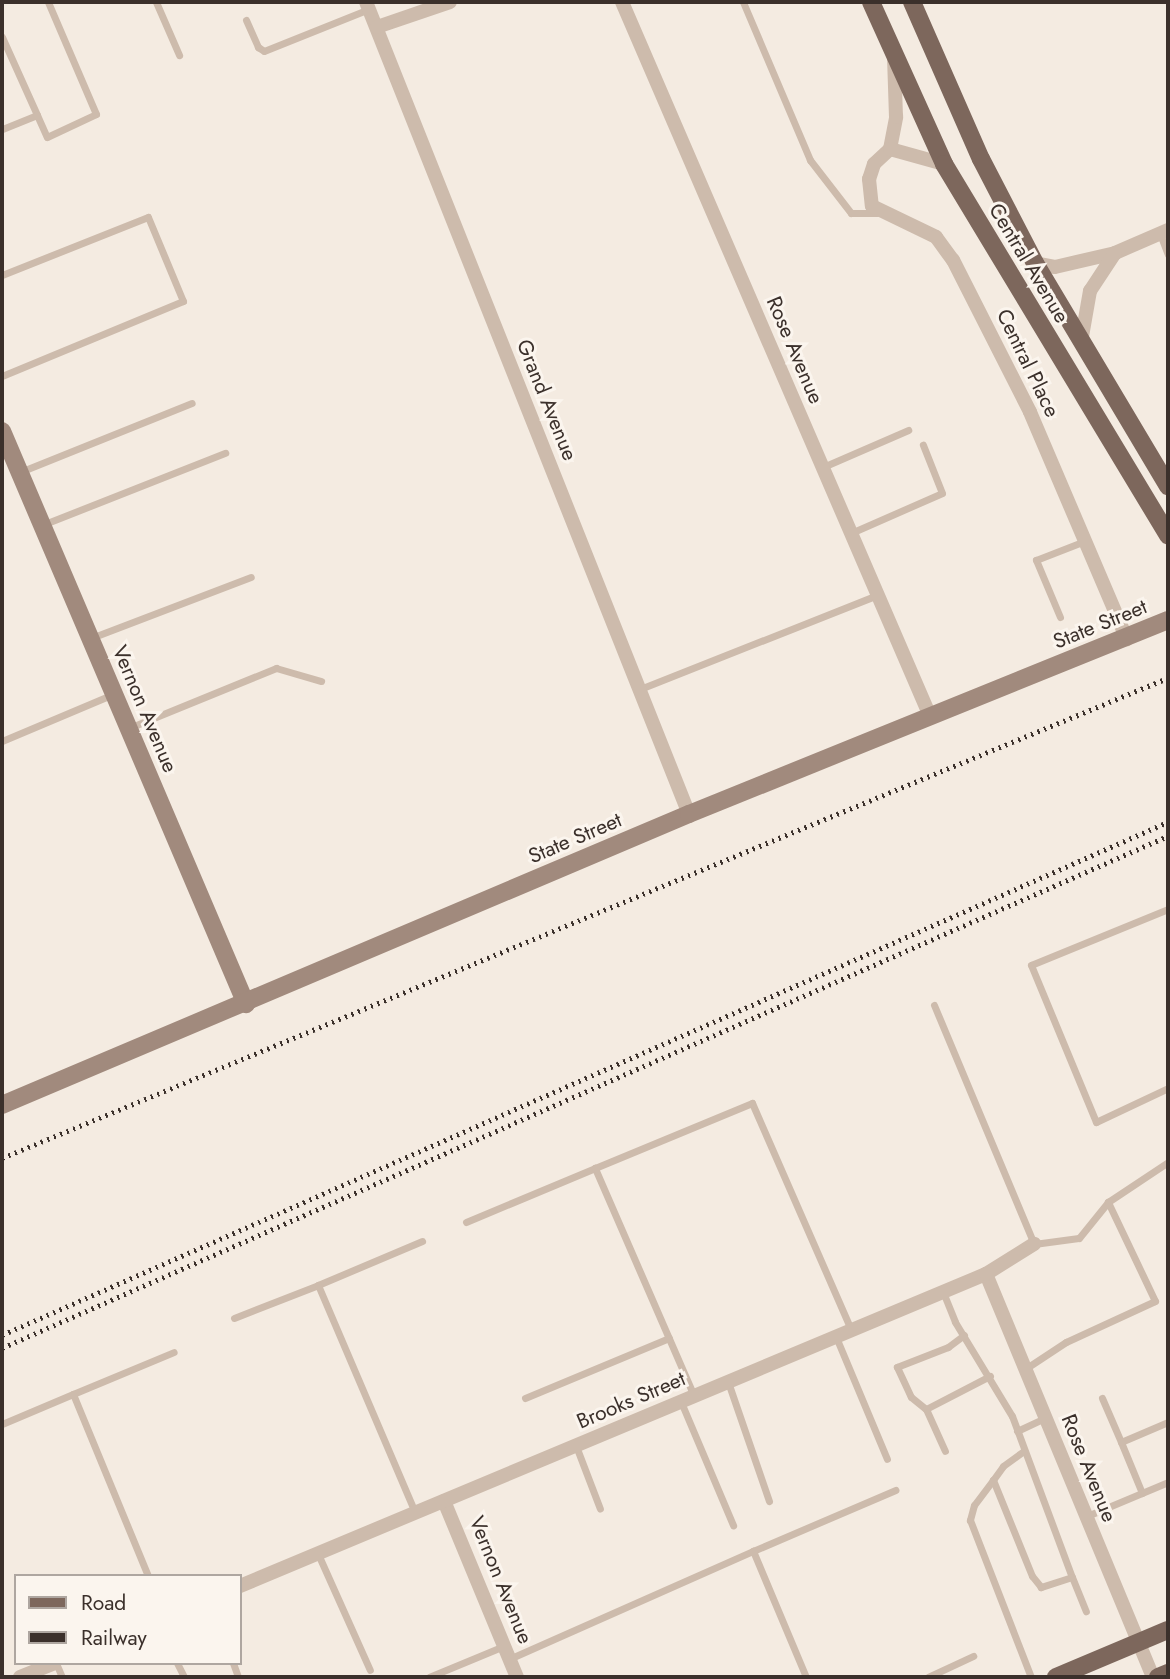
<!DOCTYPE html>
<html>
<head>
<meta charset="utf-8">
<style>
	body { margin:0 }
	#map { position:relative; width:1170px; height:1679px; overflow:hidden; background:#f4ebe1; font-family:Jost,sans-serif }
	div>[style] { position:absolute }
	.lane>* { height:7px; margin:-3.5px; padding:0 3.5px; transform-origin:3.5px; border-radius:3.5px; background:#cdbbac }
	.street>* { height:14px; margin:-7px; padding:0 7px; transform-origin:7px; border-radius:7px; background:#cdbbac }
	.secondary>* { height:18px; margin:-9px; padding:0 9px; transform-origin:9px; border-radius:9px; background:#a18a7d }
	.primary>* { height:18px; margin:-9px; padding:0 9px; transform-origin:9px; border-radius:9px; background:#7d675c }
	.rail>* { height:5px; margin-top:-2.5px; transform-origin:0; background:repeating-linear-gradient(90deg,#3b302b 0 2px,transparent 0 7px) }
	span { translate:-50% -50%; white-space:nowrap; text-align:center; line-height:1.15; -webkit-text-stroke:6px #fbf5ee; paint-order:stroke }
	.street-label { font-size:21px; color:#3b302b }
	.frame { position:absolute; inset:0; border:4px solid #3b302b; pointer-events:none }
	.legend { position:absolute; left:14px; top:1574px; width:228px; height:91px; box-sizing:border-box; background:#fbf5ee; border:2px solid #aea6a0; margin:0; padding:9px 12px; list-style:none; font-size:21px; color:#3b302b }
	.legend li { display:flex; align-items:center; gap:14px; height:35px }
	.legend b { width:35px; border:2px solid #aea6a0 }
</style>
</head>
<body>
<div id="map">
	<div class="lane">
		<i style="left:156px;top:2px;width:58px;rotate:66.5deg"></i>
		<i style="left:743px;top:2px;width:172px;rotate:67deg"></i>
		<i style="left:810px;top:160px;width:67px;rotate:52.3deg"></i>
		<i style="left:851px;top:213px;width:26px"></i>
		<i style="left:246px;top:20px;width:30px;rotate:66deg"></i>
		<i style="left:258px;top:47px;width:7px;rotate:34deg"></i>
		<i style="left:264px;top:51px;width:113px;rotate:-21.8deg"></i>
		<i style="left:2px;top:37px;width:85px;rotate:65.8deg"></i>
		<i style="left:37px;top:115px;width:38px;rotate:158deg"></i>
		<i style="left:37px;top:115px;width:24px;rotate:66deg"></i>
		<i style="left:47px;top:137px;width:54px;rotate:-25.1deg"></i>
		<i style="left:96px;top:114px;width:122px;rotate:-113.2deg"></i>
		<i style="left:1160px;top:234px;width:22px;rotate:69deg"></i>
		<i style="left:2px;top:275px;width:157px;rotate:-21.7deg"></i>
		<i style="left:148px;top:217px;width:91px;rotate:67.4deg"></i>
		<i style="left:183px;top:301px;width:196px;rotate:157.5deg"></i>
		<i style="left:823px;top:467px;width:93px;rotate:-23.5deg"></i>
		<i style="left:20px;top:472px;width:185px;rotate:-21.9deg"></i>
		<i style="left:42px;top:525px;width:197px;rotate:-21.5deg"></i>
		<i style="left:851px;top:533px;width:99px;rotate:-23.7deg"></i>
		<i style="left:942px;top:493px;width:52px;rotate:-111.6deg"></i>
		<i style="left:1060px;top:617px;width:62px;rotate:-112.8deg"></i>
		<i style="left:1036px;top:560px;width:53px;rotate:-21.2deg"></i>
		<i style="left:91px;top:638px;width:171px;rotate:-20.9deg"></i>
		<i style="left:640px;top:689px;width:255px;rotate:-21.6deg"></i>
		<i style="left:129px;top:728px;width:159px;rotate:-22.2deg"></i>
		<i style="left:276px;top:668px;width:47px;rotate:16.1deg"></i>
		<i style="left:2px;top:741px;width:121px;rotate:-22.9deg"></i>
		<i style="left:1168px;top:909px;width:148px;rotate:157.8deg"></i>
		<i style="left:1031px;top:965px;width:170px;rotate:67.5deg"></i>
		<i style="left:1096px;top:1122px;width:80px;rotate:-25.3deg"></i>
		<i style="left:934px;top:1005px;width:259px;rotate:67.3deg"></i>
		<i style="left:1034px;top:1244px;width:45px;rotate:-7.6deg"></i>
		<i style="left:1079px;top:1238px;width:46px;rotate:-51.1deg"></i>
		<i style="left:1108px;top:1202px;width:72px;rotate:-33.7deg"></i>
		<i style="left:466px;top:1222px;width:140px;rotate:-22.7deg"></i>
		<i style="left:318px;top:1285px;width:113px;rotate:-22.9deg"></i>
		<i style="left:943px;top:1292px;width:32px;rotate:68deg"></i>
		<i style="left:955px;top:1322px;width:110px;rotate:58.8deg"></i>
		<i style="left:1012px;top:1416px;width:172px;rotate:69.6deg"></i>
		<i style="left:1072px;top:1577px;width:33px;rotate:162deg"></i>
		<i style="left:1041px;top:1587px;width:14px;rotate:-129deg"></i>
		<i style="left:1032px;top:1576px;width:104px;rotate:-112.1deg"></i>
		<i style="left:993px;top:1480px;width:17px;rotate:-54deg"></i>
		<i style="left:1003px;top:1466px;width:26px;rotate:-36deg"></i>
		<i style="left:234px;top:1318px;width:90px;rotate:-21.4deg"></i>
		<i style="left:318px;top:1285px;width:247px;rotate:66.9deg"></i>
		<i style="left:964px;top:1335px;width:20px;rotate:143deg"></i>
		<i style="left:948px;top:1347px;width:55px;rotate:158.6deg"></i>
		<i style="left:897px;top:1367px;width:33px;rotate:65deg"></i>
		<i style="left:911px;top:1397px;width:19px;rotate:39deg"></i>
		<i style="left:926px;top:1409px;width:72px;rotate:-27.3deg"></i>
		<i style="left:836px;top:1337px;width:132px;rotate:67.3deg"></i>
		<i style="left:1025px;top:1369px;width:49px;rotate:-33.4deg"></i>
		<i style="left:1066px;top:1342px;width:98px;rotate:-24.7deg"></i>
		<i style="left:1155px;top:1301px;width:110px;rotate:-115.4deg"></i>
		<i style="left:728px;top:1382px;width:126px;rotate:71deg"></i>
		<i style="left:73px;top:1394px;width:109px;rotate:-22.6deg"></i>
		<i style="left:694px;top:1396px;width:249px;rotate:-113.5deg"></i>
		<i style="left:595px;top:1168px;width:170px;rotate:-22.5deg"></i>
		<i style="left:752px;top:1103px;width:248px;rotate:66.4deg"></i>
		<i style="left:525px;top:1398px;width:156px;rotate:-22.6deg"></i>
		<i style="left:1102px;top:1398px;width:48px;rotate:66.6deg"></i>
		<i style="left:681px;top:1402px;width:134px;rotate:67.1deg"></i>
		<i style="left:926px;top:1409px;width:46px;rotate:65.7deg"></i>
		<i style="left:2px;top:1424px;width:77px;rotate:-22.9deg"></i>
		<i style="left:73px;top:1394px;width:197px;rotate:67.6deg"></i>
		<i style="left:1017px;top:1431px;width:31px;rotate:-25deg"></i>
		<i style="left:576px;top:1446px;width:67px;rotate:69.1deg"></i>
		<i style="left:993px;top:1480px;width:31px;rotate:127deg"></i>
		<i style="left:974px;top:1505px;width:16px;rotate:105deg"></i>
		<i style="left:970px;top:1520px;width:168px;rotate:68.8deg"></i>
		<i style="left:1142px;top:1493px;width:55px;rotate:-112.4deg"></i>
		<i style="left:1121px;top:1442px;width:51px;rotate:-23.1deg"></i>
		<i style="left:1087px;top:1516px;width:88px;rotate:-22.8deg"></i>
		<i style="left:318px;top:1554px;width:127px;rotate:65.9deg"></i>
		<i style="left:1072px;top:1577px;width:37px;rotate:68deg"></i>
		<i style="left:509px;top:1659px;width:267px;rotate:-23.9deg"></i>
		<i style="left:56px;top:1663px;width:15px;rotate:67deg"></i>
		<i style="left:177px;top:1663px;width:16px;rotate:63deg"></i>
		<i style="left:233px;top:1663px;width:15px;rotate:70deg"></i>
		<i style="left:429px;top:1677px;width:81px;rotate:-22.5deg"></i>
		<i style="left:806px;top:1677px;width:137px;rotate:-112.8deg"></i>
		<i style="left:753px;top:1551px;width:155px;rotate:-23.2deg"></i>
		<i style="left:928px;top:1677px;width:50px;rotate:-25deg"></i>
	</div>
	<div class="street">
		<i style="left:366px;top:2px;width:874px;rotate:68.31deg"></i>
		<i style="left:622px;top:2px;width:778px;rotate:66.67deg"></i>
		<i style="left:377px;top:27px;width:77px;rotate:-18.9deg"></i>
		<i style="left:890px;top:149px;width:22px;rotate:137deg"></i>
		<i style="left:874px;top:164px;width:16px;rotate:108deg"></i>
		<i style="left:869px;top:179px;width:27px;rotate:84deg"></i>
		<i style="left:872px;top:206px;width:71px;rotate:25.8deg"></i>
		<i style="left:936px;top:237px;width:29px;rotate:54deg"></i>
		<i style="left:953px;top:260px;width:170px;rotate:63.1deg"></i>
		<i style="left:1030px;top:412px;width:247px;rotate:66.9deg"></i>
		<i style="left:890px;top:149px;width:33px;rotate:-79deg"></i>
		<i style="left:896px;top:117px;width:60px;rotate:-91.9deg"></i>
		<i style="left:890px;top:149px;width:56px;rotate:15.5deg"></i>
		<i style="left:1035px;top:263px;width:20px;rotate:11deg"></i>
		<i style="left:1055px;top:267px;width:62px;rotate:-13.1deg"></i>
		<i style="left:1115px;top:253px;width:58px;rotate:-23.5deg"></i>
		<i style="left:1081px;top:342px;width:52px;rotate:-80deg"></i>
		<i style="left:1090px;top:291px;width:45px;rotate:-56.7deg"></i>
		<i style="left:986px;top:1274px;width:436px;rotate:67.5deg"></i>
		<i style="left:444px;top:1501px;width:191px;rotate:67.5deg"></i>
		<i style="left:240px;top:1586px;width:809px;rotate:-22.7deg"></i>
		<i style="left:986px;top:1274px;width:57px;rotate:-32deg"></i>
		<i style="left:20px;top:1677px;width:37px;rotate:-22deg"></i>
	</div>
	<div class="secondary">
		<i style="left:2px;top:431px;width:623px;rotate:66.93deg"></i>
		<i style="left:2px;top:1105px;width:746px;rotate:-22.96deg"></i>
		<i style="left:689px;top:814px;width:517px;rotate:-22.05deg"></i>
	</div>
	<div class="primary">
		<i style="left:871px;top:2px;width:178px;rotate:65.7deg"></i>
		<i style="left:944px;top:164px;width:434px;rotate:58.9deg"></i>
		<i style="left:912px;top:2px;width:171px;rotate:66.3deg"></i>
		<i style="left:981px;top:159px;width:117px;rotate:62.6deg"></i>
		<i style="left:1035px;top:263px;width:260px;rotate:59.2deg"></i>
		<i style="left:1056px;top:1677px;width:121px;rotate:-22.8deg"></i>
		<i style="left:1158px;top:1677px;width:11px;rotate:-22deg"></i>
	</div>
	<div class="rail">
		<i style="left:2px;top:1158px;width:1261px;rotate:-22.38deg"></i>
		<i style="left:2px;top:1335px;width:1274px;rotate:-23.75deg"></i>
		<i style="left:2px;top:1348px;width:1273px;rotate:-23.71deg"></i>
	</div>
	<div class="street-label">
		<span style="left:1029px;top:263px;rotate:59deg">Central Avenue</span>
		<span style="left:795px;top:350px;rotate:67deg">Rose Avenue</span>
		<span style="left:1028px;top:363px;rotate:64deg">Central Place</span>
		<span style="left:547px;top:400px;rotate:68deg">Grand Avenue</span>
		<span style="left:1100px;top:624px;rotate:-22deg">State Street</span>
		<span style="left:145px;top:709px;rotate:67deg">Vernon Avenue</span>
		<span style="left:575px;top:838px;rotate:-23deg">State Street</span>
		<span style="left:631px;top:1400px;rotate:-23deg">Brooks Street</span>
		<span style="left:1089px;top:1468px;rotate:68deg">Rose Avenue</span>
		<span style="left:501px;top:1580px;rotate:68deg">Vernon Avenue</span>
	</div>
	<div class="frame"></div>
	<ul class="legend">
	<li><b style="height:9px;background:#7d675c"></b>Road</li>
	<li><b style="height:9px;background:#3b302b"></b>Railway</li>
	</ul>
</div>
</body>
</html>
